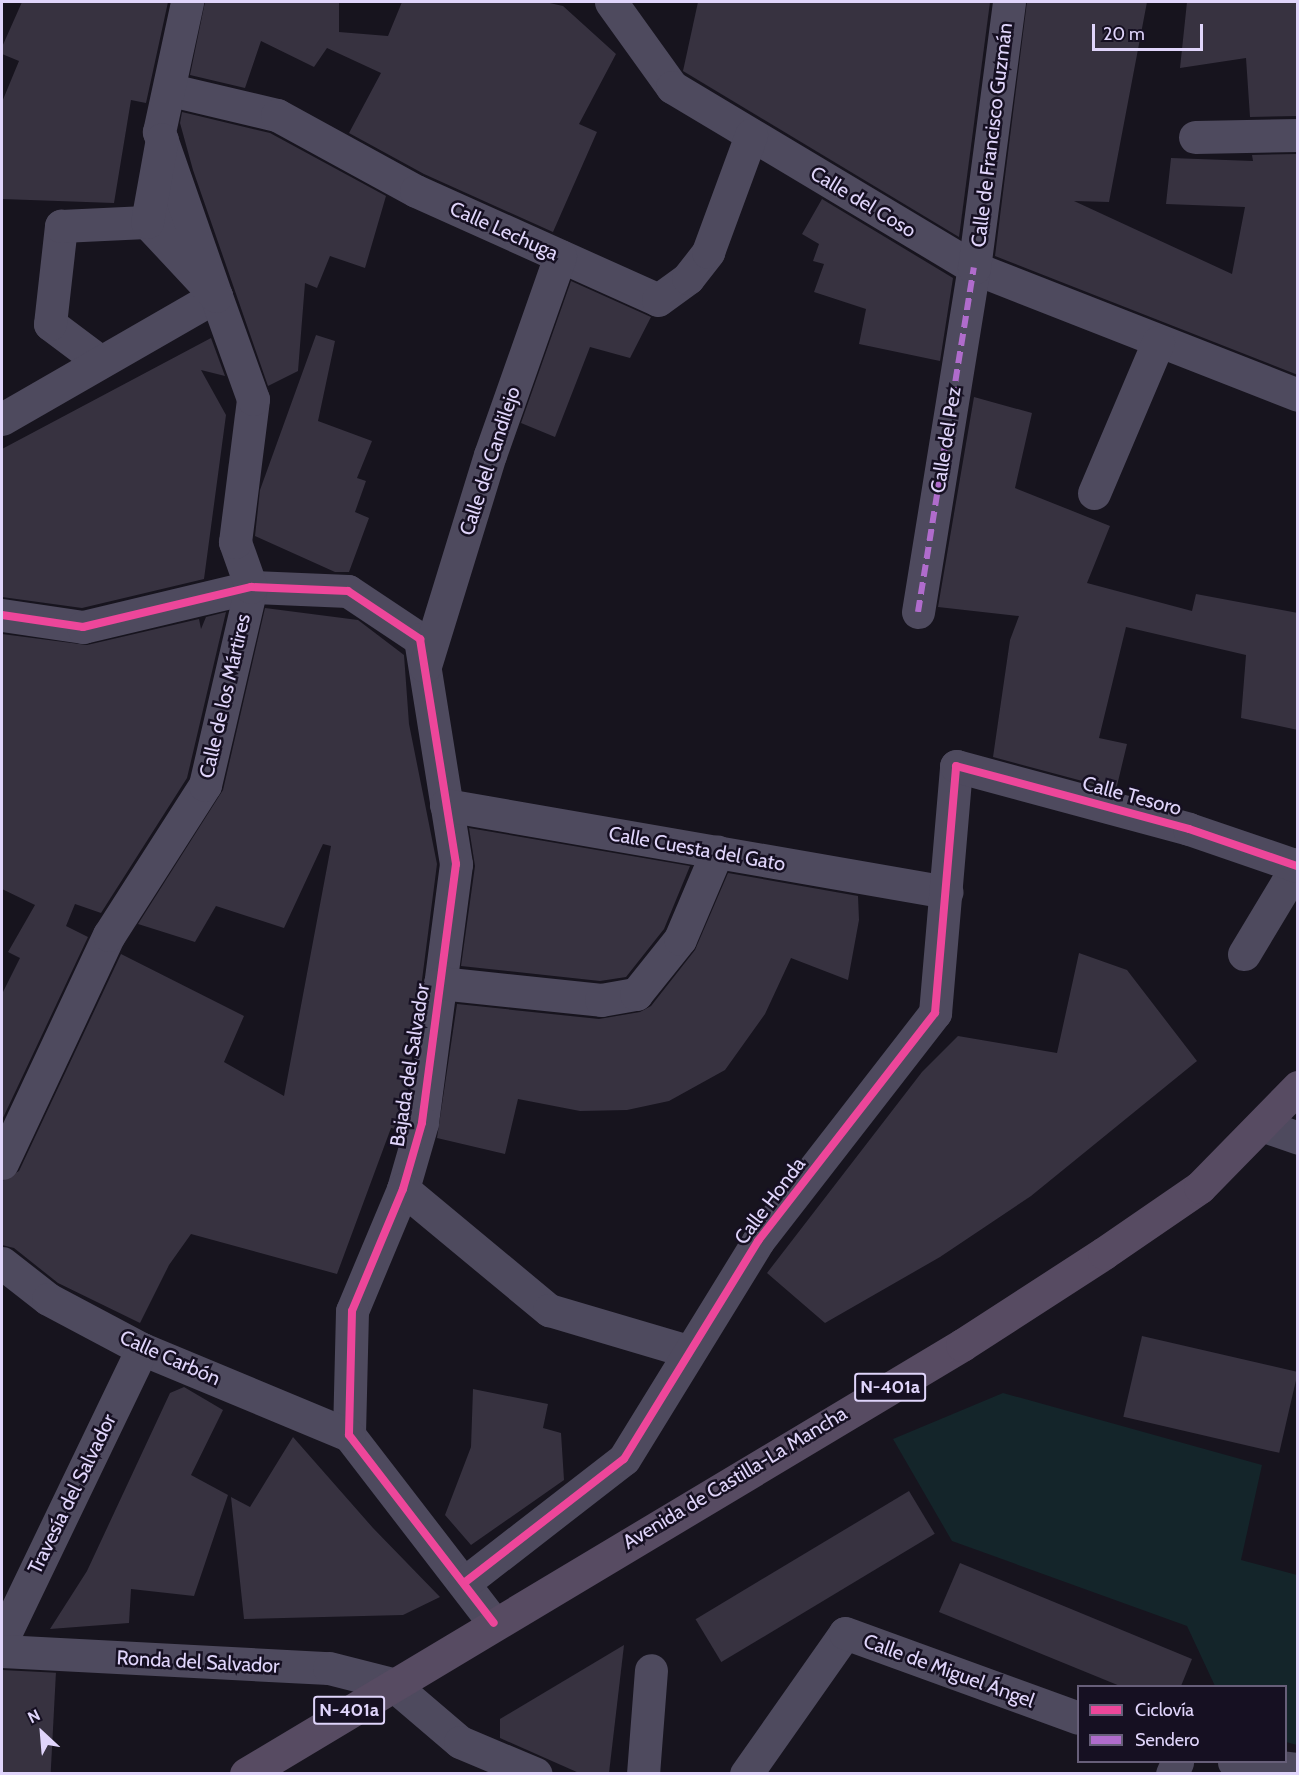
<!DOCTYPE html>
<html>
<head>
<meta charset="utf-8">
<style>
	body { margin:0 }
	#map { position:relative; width:1299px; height:1775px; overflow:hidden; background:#17141e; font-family:Cabin,sans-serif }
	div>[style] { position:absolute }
	.green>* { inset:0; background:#14252a }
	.building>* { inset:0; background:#373240; transform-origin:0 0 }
	.street>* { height:33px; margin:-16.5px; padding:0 16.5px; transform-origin:16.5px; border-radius:16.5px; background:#4e4a5e }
	.primary>* { height:33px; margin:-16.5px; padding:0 16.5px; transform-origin:16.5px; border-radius:16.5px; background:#574b62 }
	.quiet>* { height:6px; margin-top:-3px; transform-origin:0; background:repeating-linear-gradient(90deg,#b06ccc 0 12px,transparent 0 18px) }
	.cycleway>* { height:8px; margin:-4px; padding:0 4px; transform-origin:4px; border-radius:4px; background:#ed469a }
	span { translate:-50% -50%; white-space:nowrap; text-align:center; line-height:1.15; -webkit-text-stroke:5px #161022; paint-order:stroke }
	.shield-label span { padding:2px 4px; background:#161022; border:2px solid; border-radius:4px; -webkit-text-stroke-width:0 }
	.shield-label { font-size:18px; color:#e0d5fb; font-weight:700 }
	.street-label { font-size:20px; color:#e0d5fb }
	.frame { position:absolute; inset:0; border:3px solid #e0d5fb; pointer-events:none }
	.legend { position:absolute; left:1077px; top:1685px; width:210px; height:78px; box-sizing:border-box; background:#161022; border:2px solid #675f79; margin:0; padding:8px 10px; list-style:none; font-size:18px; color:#e0d5fb }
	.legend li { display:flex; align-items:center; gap:12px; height:30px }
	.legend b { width:30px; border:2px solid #675f79 }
	.north { position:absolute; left:12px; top:1703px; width:60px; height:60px; -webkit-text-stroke:4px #161022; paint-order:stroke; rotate:334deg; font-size:16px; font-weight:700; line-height:24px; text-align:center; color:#e0d5fb }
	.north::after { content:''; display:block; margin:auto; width:21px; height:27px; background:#e0d5fb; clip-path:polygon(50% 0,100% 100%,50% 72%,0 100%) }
	.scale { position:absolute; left:1092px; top:24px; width:111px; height:27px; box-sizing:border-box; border:3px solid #e0d5fb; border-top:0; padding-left:8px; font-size:18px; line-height:21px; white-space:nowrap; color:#e0d5fb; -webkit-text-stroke:4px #161022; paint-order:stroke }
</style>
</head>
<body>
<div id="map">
	<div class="green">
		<i style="clip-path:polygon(1003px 1393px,1262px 1465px,1241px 1560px,1297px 1575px,1297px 1745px,1286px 1742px,1286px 1686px,1215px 1686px,1187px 1626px,952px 1541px,893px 1439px)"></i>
	</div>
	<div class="building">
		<i style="clip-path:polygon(22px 2px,168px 2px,146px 103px,131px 100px,114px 203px,2px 199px,2px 102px,19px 61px,2px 54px,2px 47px)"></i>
		<i style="clip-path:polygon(205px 2px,339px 2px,339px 32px,388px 36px,402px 2px,545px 2px,563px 6px,616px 54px,579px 124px,597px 132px,553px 232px,424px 174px,349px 133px,381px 73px,327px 48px,314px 67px,261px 41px,245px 88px,190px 75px)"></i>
		<i style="clip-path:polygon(698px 2px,990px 2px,959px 237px,683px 71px)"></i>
		<i style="clip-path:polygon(1027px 2px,1147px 2px,1109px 202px,1074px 201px,1232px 274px,1245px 207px,1166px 204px,1171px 158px,1253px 161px,1252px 155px,1298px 154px,1298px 375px,995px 256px)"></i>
		<i style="clip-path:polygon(1187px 2px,1298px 2px,1298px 116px,1250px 117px,1246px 58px,1180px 68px)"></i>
		<i style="clip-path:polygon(182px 112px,270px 133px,386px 196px,365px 268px,330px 256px,317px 288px,305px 283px,298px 371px,268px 386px,193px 170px,180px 123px)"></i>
		<i style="clip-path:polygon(822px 199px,953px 278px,940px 361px,859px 344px,866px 309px,814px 292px,824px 264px,813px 261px,819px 244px,802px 234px)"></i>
		<i style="clip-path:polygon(571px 281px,651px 317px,630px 358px,590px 347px,555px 437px,521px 423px)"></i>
		<i style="clip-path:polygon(316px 335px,335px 341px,318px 421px,372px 441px,357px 478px,366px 481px,355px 512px,369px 518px,349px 572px,335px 572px,255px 536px,260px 490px)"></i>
		<i style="clip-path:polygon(211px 338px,225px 376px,201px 370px,226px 415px,204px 579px,82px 608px,2px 597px,2px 449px)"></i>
		<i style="clip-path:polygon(974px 397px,1032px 413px,1015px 488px,1110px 526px,1087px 583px,1192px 611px,1196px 594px,1298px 613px,1298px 730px,1241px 718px,1246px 655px,1126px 627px,1099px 738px,1127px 744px,1116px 790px,993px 757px,1010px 640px,1019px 616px,938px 607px)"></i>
		<i style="clip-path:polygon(265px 608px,358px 620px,404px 655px,409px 724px,437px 864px,404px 1119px,401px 1130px,391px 1128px,337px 1274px,191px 1234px,169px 1265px,140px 1323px,58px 1283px,14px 1248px,2px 1245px,2px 1181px,19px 1171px,121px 954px,244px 1016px,224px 1062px,284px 1096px,331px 846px,323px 844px,284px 928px,216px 906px,195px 942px,138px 924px,223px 790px)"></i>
		<i style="clip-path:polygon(226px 612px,187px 778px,101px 913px,75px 904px,66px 926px,88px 937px,2px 1120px,2px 994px,20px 958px,8px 952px,35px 905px,2px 889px,2px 634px,87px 645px,199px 619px,201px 629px,206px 617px)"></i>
		<i style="clip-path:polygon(469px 828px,690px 866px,664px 929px,626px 977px,600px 981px,461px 966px,475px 866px)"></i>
		<i style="clip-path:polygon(728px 873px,858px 896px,859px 920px,848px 980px,791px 958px,765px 1014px,725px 1070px,669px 1101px,627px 1110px,580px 1111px,518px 1099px,505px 1154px,437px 1138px,457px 1004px,599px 1019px,640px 1012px,651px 1006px,695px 950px)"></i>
		<i style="clip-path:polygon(1079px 953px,1127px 970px,1197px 1061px,1031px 1196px,940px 1257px,825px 1323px,767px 1273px,922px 1072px,958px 1036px,1057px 1053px)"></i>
		<i style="left:1142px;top:1336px;width:160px;height:83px;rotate:13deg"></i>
		<i style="clip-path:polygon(184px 1387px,223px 1410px,191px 1475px,228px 1495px,194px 1596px,131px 1589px,129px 1623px,50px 1629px,87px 1571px,170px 1393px)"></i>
		<i style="clip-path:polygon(473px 1389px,548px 1404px,543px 1428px,561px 1433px,564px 1480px,471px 1545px,445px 1515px,471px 1447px)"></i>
		<i style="clip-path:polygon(293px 1437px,373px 1528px,440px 1597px,403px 1615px,244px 1619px,231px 1497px,250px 1507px)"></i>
		<i style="left:909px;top:1491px;width:50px;height:249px;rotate:59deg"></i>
		<i style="clip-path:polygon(960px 1563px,1192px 1659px,1181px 1686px,1120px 1686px,939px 1612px)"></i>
		<i style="clip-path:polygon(624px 1645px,609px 1773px,579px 1773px,500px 1738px,500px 1719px)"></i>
		<i style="left:2px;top:1670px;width:54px;height:103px;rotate:3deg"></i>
	</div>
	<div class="street">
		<i style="left:611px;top:2px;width:105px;rotate:54.3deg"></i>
		<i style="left:672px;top:87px;width:352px;rotate:30.9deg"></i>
		<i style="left:974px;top:268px;width:348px;rotate:21.4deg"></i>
		<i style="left:171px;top:90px;width:109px;rotate:13.3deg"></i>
		<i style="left:277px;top:115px;width:158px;rotate:28.7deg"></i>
		<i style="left:416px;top:191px;width:265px;rotate:24.2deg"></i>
		<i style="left:658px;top:300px;width:37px;rotate:-36deg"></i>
		<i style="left:688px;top:278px;width:33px;rotate:-52deg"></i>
		<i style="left:708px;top:252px;width:125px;rotate:-69.8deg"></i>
		<i style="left:1195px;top:137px;width:103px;rotate:-1.1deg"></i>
		<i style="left:98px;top:360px;width:60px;rotate:-143.1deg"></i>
		<i style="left:50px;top:324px;width:99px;rotate:-83.6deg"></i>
		<i style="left:61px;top:226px;width:106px;rotate:-2.7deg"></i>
		<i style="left:2px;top:419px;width:247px;rotate:-29.9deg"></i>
		<i style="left:216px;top:296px;width:174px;rotate:-109.2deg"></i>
		<i style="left:159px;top:132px;width:133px;rotate:-77.8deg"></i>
		<i style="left:1094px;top:493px;width:164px;rotate:-67deg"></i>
		<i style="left:918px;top:612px;width:349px;rotate:-80.8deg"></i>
		<i style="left:974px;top:268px;width:268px;rotate:-82.5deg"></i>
		<i style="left:2px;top:615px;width:82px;rotate:8.4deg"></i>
		<i style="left:83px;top:627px;width:173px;rotate:-13.4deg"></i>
		<i style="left:251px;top:587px;width:97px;rotate:2.4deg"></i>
		<i style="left:348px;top:591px;width:87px;rotate:33.7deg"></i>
		<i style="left:420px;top:639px;width:228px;rotate:80.9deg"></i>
		<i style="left:456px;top:864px;width:261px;rotate:97.5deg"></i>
		<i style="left:422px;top:1123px;width:69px;rotate:106.1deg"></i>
		<i style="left:403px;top:1189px;width:132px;rotate:112.7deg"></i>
		<i style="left:352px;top:1311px;width:124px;rotate:91.4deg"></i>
		<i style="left:349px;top:1435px;width:237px;rotate:52.4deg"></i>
		<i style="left:425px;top:666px;width:221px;rotate:-72.9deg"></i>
		<i style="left:490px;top:455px;width:211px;rotate:-70.6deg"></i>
		<i style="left:446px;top:805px;width:508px;rotate:9.85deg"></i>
		<i style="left:1244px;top:954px;width:105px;rotate:-59deg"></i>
		<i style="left:440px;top:983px;width:162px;rotate:6deg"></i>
		<i style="left:601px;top:1000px;width:36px;rotate:-10deg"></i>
		<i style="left:636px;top:994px;width:70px;rotate:-51.3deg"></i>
		<i style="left:680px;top:939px;width:95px;rotate:-67deg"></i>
		<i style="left:1264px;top:1126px;width:36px;rotate:19deg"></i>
		<i style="left:2px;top:1163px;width:252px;rotate:-64.9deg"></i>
		<i style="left:109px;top:935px;width:178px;rotate:-57.4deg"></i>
		<i style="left:205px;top:785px;width:203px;rotate:-76.9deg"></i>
		<i style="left:251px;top:587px;width:48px;rotate:-109.6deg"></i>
		<i style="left:235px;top:542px;width:144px;rotate:-82.8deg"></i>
		<i style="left:253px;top:399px;width:109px;rotate:-109.8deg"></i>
		<i style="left:216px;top:296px;width:101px;rotate:-133deg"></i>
		<i style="left:147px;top:222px;width:84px;rotate:-79.8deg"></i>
		<i style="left:403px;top:1189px;width:190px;rotate:39.7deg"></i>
		<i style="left:549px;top:1310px;width:144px;rotate:16.5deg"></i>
		<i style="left:2px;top:1263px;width:58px;rotate:38deg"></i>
		<i style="left:48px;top:1299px;width:106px;rotate:28deg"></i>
		<i style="left:142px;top:1349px;width:224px;rotate:22.6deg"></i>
		<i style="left:464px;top:1583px;width:202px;rotate:-37.8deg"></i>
		<i style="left:624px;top:1459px;width:256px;rotate:-58.4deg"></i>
		<i style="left:758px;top:1241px;width:289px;rotate:-52.2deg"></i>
		<i style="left:935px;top:1013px;width:248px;rotate:-85.1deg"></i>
		<i style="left:956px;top:766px;width:241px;rotate:15.1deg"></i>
		<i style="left:1189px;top:829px;width:114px;rotate:18.9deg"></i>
		<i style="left:2px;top:1640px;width:323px;rotate:-64.3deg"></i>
		<i style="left:2px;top:1651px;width:327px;rotate:3deg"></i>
		<i style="left:329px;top:1668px;width:65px;rotate:14.3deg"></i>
		<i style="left:392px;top:1684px;width:89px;rotate:40.5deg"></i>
		<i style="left:460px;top:1742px;width:82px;rotate:22.8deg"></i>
		<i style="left:1234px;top:1762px;width:64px;rotate:6.2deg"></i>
		<i style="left:643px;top:1774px;width:104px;rotate:-85.6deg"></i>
		<i style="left:746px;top:1774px;width:172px;rotate:-54.9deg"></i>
		<i style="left:845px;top:1633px;width:248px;rotate:20deg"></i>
		<i style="left:1172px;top:1774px;width:13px;rotate:-67deg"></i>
	</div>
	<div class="primary">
		<i style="left:246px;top:1774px;width:835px;rotate:-30.93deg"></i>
		<i style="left:962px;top:1345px;width:169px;rotate:-32.9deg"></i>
		<i style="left:1104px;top:1253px;width:116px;rotate:-34.5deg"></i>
		<i style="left:1200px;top:1187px;width:140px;rotate:-45.6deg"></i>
	</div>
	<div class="quiet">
		<i style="left:918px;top:612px;width:349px;rotate:-80.8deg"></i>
	</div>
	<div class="cycleway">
		<i style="left:2px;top:615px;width:82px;rotate:8.4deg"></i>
		<i style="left:83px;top:627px;width:173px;rotate:-13.4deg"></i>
		<i style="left:251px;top:587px;width:97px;rotate:2.4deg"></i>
		<i style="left:348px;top:591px;width:87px;rotate:33.7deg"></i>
		<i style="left:420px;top:639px;width:228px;rotate:80.9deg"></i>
		<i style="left:456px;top:864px;width:261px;rotate:97.5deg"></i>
		<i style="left:422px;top:1123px;width:69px;rotate:106.1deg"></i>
		<i style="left:403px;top:1189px;width:132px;rotate:112.7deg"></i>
		<i style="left:352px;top:1311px;width:124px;rotate:91.4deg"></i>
		<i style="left:349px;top:1435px;width:237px;rotate:52.4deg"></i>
		<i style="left:464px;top:1583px;width:202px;rotate:-37.8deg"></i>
		<i style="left:624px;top:1459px;width:256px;rotate:-58.4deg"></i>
		<i style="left:758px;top:1241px;width:289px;rotate:-52.2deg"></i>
		<i style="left:935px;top:1013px;width:248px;rotate:-85.1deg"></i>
		<i style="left:956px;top:766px;width:241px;rotate:15.1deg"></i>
		<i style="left:1189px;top:829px;width:114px;rotate:18.9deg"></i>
	</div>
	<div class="shield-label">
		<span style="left:890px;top:1387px">N-401a</span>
		<span style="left:349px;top:1710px">N-401a</span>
	</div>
	<div class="street-label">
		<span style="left:992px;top:135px;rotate:-83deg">Calle de Francisco Guzmán</span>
		<span style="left:863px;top:202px;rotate:31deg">Calle del Coso</span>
		<span style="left:504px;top:231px;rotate:24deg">Calle Lechuga</span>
		<span style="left:946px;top:440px;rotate:-81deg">Calle del Pez</span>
		<span style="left:490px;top:461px;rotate:-72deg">Calle del Candilejo</span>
		<span style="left:225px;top:696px;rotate:-77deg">Calle de los Mártires</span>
		<span style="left:1132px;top:796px;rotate:15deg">Calle Tesoro</span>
		<span style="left:697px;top:849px;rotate:10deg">Calle Cuesta del Gato</span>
		<span style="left:410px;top:1065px;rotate:-81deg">Bajada del Salvador</span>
		<span style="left:770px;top:1201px;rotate:-53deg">Calle Honda</span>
		<span style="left:170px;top:1358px;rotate:24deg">Calle Carbón</span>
		<span style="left:735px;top:1478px;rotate:-31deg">Avenida de Castilla-La Mancha</span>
		<span style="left:72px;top:1494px;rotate:-64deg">Travesía del Salvador</span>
		<span style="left:198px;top:1662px;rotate:3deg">Ronda del Salvador</span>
		<span style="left:949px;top:1671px;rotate:20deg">Calle de Miguel Ángel</span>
	</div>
	<div class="frame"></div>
	<ul class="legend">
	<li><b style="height:8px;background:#ed469a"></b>Ciclovía</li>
	<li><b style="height:8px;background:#b06ccc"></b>Sendero</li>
	</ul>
	<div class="north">N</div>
	<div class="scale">20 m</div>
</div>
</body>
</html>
